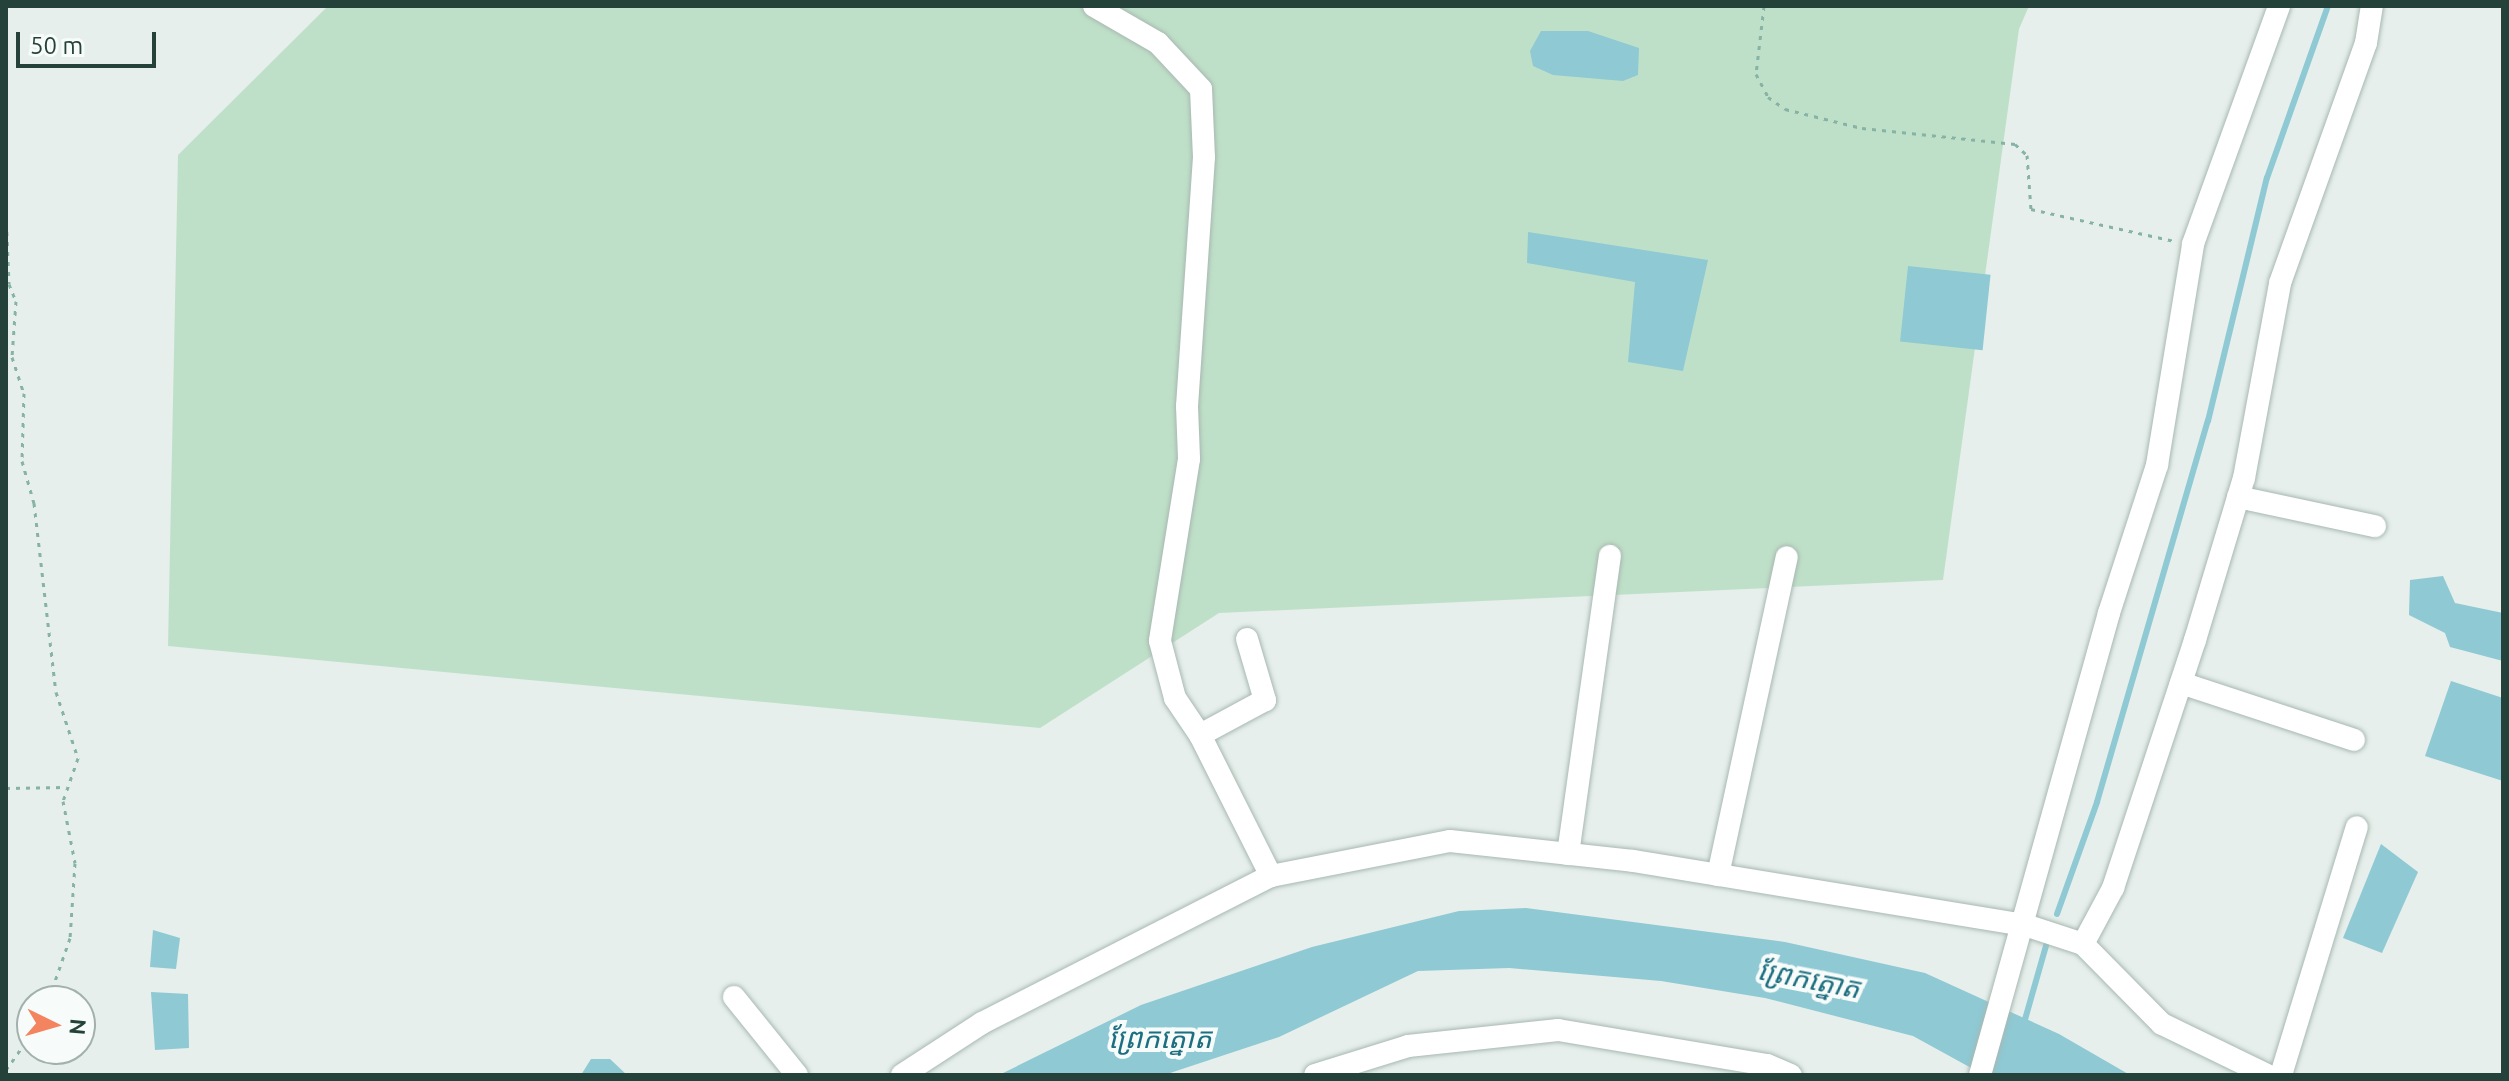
<!DOCTYPE html>
<html>
<head>
<meta charset="utf-8">
<style>
	body { margin:0 }
	#map { position:relative; width:2509px; height:1081px; overflow:hidden; background:#e6efeb; font-family:Ubuntu,"Noto Sans Khmer",sans-serif }
	div>[style] { position:absolute }
	.green>* { inset:0; background:#bfe0c8 }
	.water>* { inset:0; background:#8ec9d4; transform-origin:0 0 }
	.stream>* { height:6px; margin:-3px; padding:0 3px; transform-origin:3px; border-radius:3px; background:#8ec9d4 }
	.path>* { height:3px; margin-top:-1.5px; transform-origin:0; background:repeating-linear-gradient(90deg,#86b3a5 0 4px,transparent 0 10px) }
	.roads { filter:drop-shadow(0 0 2px #a8b8b2) drop-shadow(0 0 2px #a8b8b2) }
	.minor>* { height:22px; margin:-11px; padding:0 11px; transform-origin:11px; border-radius:11px; background:#fff }
	span { translate:-50% -50%; white-space:nowrap; text-align:center; line-height:1.15; -webkit-text-stroke:8px #f7fbf9; paint-order:stroke }
	.water-label { font-size:28px; color:#1c6f80; font-style:italic }
	.frame { position:absolute; inset:0; border:8px solid #24423a; pointer-events:none }
	.north { position:absolute; left:16px; top:985px; width:80px; height:80px; box-sizing:border-box; background:#f7fbf9; border:2px solid #a3b1ad; border-radius:50%; rotate:95deg; font-size:22px; font-weight:700; line-height:32px; text-align:center; color:#24423a }
	.north::after { content:''; display:block; margin:auto; width:28px; height:36px; background:#f4845f; clip-path:polygon(50% 0,100% 100%,50% 72%,0 100%) }
	.scale { position:absolute; left:16px; top:32px; width:140px; height:36px; box-sizing:border-box; border:4px solid #24423a; border-top:0; padding-left:10px; font-size:24px; line-height:28px; white-space:nowrap; color:#24423a; -webkit-text-stroke:6px #f7fbf9; paint-order:stroke }
</style>
</head>
<body>
<div id="map">
	<div class="green">
		<i style="clip-path:polygon(328px 6px,2029px 6px,2019px 29px,1943px 580px,1219px 613px,1040px 728px,168px 646px,178px 155px)"></i>
	</div>
	<div class="water">
		<i style="clip-path:polygon(1541px 31px,1588px 31px,1639px 48px,1638px 75px,1623px 81px,1553px 75px,1533px 66px,1530px 51px)"></i>
		<i style="clip-path:polygon(1528px 232px,1708px 260px,1683px 371px,1628px 362px,1635px 282px,1527px 263px)"></i>
		<i style="left:1908px;top:266px;width:83px;height:76px;rotate:6deg"></i>
		<i style="clip-path:polygon(2443px 576px,2455px 603px,2503px 613px,2503px 661px,2450px 647px,2445px 633px,2409px 615px,2410px 580px)"></i>
		<i style="clip-path:polygon(2451px 681px,2503px 698px,2503px 781px,2425px 756px)"></i>
		<i style="clip-path:polygon(2381px 844px,2418px 872px,2382px 953px,2343px 938px)"></i>
		<i style="clip-path:polygon(1526px 908px,1785px 942px,1925px 973px,2059px 1034px,2130px 1075px,1984px 1075px,1913px 1036px,1765px 998px,1661px 981px,1509px 968px,1418px 971px,1279px 1037px,1164px 1075px,999px 1075px,1141px 1005px,1312px 947px,1459px 911px)"></i>
		<i style="clip-path:polygon(153px 930px,180px 938px,176px 969px,150px 967px)"></i>
		<i style="clip-path:polygon(151px 992px,188px 994px,189px 1048px,155px 1050px)"></i>
		<i style="clip-path:polygon(591px 1059px,610px 1059px,627px 1075px,581px 1075px)"></i>
	</div>
	<div class="stream">
		<i style="left:2057px;top:914px;width:119px;rotate:-70.3deg"></i>
		<i style="left:2097px;top:802px;width:397px;rotate:-73.8deg"></i>
		<i style="left:2208px;top:421px;width:250px;rotate:-76.4deg"></i>
		<i style="left:2267px;top:178px;width:182px;rotate:-70.5deg"></i>
		<i style="left:2024px;top:1023px;width:84px;rotate:-74.1deg"></i>
	</div>
	<div class="path">
		<i style="left:1764px;top:6px;width:68px;rotate:96.7deg"></i>
		<i style="left:1756px;top:74px;width:26px;rotate:62deg"></i>
		<i style="left:1768px;top:97px;width:21px;rotate:35deg"></i>
		<i style="left:1785px;top:109px;width:79px;rotate:13.9deg"></i>
		<i style="left:1862px;top:128px;width:154px;rotate:6deg"></i>
		<i style="left:2015px;top:144px;width:16px;rotate:43deg"></i>
		<i style="left:2027px;top:155px;width:54px;rotate:85.8deg"></i>
		<i style="left:2031px;top:209px;width:147px;rotate:12.6deg"></i>
		<i style="left:6px;top:80px;width:37px;rotate:90deg"></i>
		<i style="left:6px;top:212px;width:72px;rotate:87.6deg"></i>
		<i style="left:9px;top:284px;width:18px;rotate:68deg"></i>
		<i style="left:16px;top:301px;width:56px;rotate:94.1deg"></i>
		<i style="left:12px;top:357px;width:38px;rotate:72deg"></i>
		<i style="left:24px;top:393px;width:68px;rotate:91.7deg"></i>
		<i style="left:22px;top:461px;width:44px;rotate:74.1deg"></i>
		<i style="left:34px;top:503px;width:190px;rotate:83.4deg"></i>
		<i style="left:56px;top:692px;width:70px;rotate:71.6deg"></i>
		<i style="left:78px;top:758px;width:46px;rotate:109.2deg"></i>
		<i style="left:63px;top:801px;width:63px;rotate:79deg"></i>
		<i style="left:75px;top:863px;width:75px;rotate:93.8deg"></i>
		<i style="left:70px;top:938px;width:67px;rotate:109.2deg"></i>
		<i style="left:6px;top:788px;width:60px;rotate:-1deg"></i>
		<i style="left:6px;top:1070px;width:45px;rotate:-54.9deg"></i>
	</div>
	<div class="roads">
		<div class="minor">
			<i style="left:1094px;top:6px;width:74px;rotate:30deg"></i>
			<i style="left:1158px;top:43px;width:63px;rotate:46.9deg"></i>
			<i style="left:1201px;top:89px;width:68px;rotate:87.5deg"></i>
			<i style="left:1204px;top:157px;width:250px;rotate:93.9deg"></i>
			<i style="left:1187px;top:406px;width:53px;rotate:87.8deg"></i>
			<i style="left:1189px;top:459px;width:184px;rotate:99.1deg"></i>
			<i style="left:1160px;top:641px;width:59px;rotate:75.3deg"></i>
			<i style="left:1175px;top:698px;width:45px;rotate:56deg"></i>
			<i style="left:2238px;top:497px;width:140px;rotate:12deg"></i>
			<i style="left:1247px;top:639px;width:64px;rotate:73.6deg"></i>
			<i style="left:1265px;top:700px;width:74px;rotate:151.7deg"></i>
			<i style="left:1200px;top:735px;width:158px;rotate:63.3deg"></i>
			<i style="left:2181px;top:683px;width:182px;rotate:18.2deg"></i>
			<i style="left:1568px;top:854px;width:301px;rotate:-82deg"></i>
			<i style="left:1718px;top:875px;width:325px;rotate:-77.8deg"></i>
			<i style="left:2083px;top:944px;width:64px;rotate:-61.8deg"></i>
			<i style="left:2113px;top:888px;width:261px;rotate:-71.7deg"></i>
			<i style="left:2195px;top:640px;width:169px;rotate:-73.2deg"></i>
			<i style="left:2244px;top:478px;width:198px;rotate:-79.5deg"></i>
			<i style="left:2280px;top:283px;width:255px;rotate:-70.3deg"></i>
			<i style="left:2366px;top:43px;width:37px;rotate:-81deg"></i>
			<i style="left:734px;top:997px;width:100px;rotate:51.1deg"></i>
			<i style="left:902px;top:1075px;width:95px;rotate:-33deg"></i>
			<i style="left:982px;top:1023px;width:324px;rotate:-27deg"></i>
			<i style="left:1271px;top:876px;width:182px;rotate:-11.1deg"></i>
			<i style="left:1450px;top:841px;width:184px;rotate:6.2deg"></i>
			<i style="left:1633px;top:861px;width:397px;rotate:9.3deg"></i>
			<i style="left:2025px;top:925px;width:61px;rotate:18.1deg"></i>
			<i style="left:2083px;top:944px;width:112px;rotate:45.4deg"></i>
			<i style="left:2162px;top:1024px;width:117px;rotate:25.9deg"></i>
			<i style="left:1315px;top:1075px;width:97px;rotate:-17.3deg"></i>
			<i style="left:1408px;top:1046px;width:151px;rotate:-6.1deg"></i>
			<i style="left:1558px;top:1030px;width:212px;rotate:9.5deg"></i>
			<i style="left:1767px;top:1065px;width:26px;rotate:23deg"></i>
			<i style="left:1980px;top:1075px;width:480px;rotate:-74.4deg"></i>
			<i style="left:2109px;top:613px;width:156px;rotate:-72deg"></i>
			<i style="left:2157px;top:465px;width:224px;rotate:-80.7deg"></i>
			<i style="left:2193px;top:244px;width:253px;rotate:-70.1deg"></i>
			<i style="left:2281px;top:1075px;width:259px;rotate:-73deg"></i>
		</div>
	</div>
	<div class="water-label">
		<span style="left:1809px;top:979px;rotate:11deg">ព្រែកត្នោត</span>
		<span style="left:1160px;top:1038px">ព្រែកត្នោត</span>
	</div>
	<div class="frame"></div>
	<div class="north">N</div>
	<div class="scale">50 m</div>
</div>
</body>
</html>
